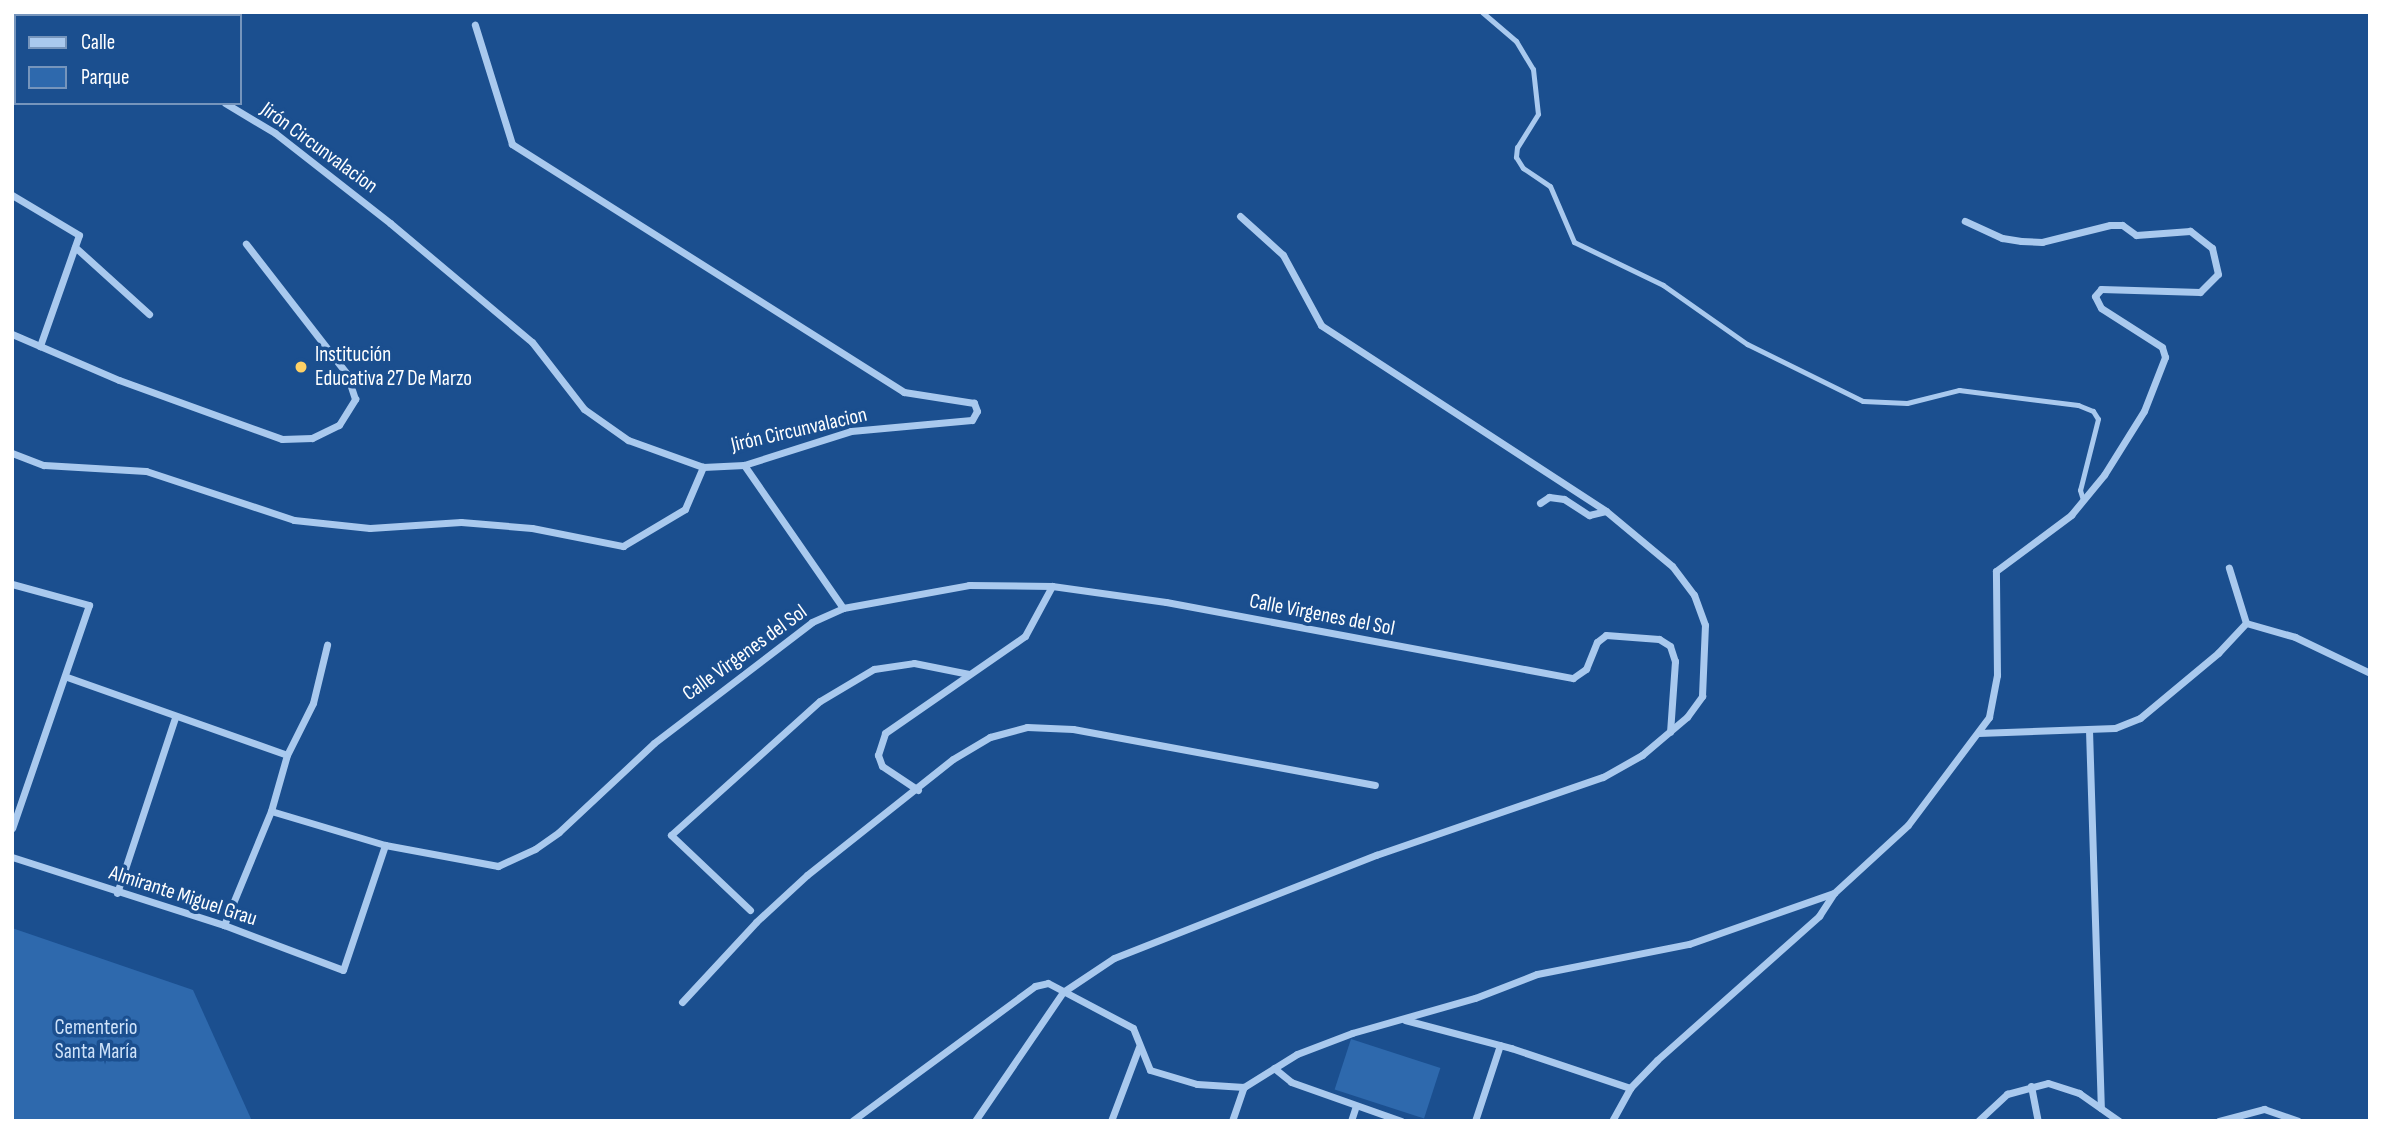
<!DOCTYPE html>
<html>
<head>
<meta charset="utf-8">
<style>
	body { margin:0 }
	#map { position:relative; width:2382px; height:1133px; overflow:hidden; background:#1b4f8f; font-family:"Sofia Sans Condensed",sans-serif }
	div>[style] { position:absolute }
	.green>* { inset:0; background:#2e69ad; transform-origin:0 0 }
	.lane>* { height:5px; margin:-2.5px; padding:0 2.5px; transform-origin:2.5px; border-radius:2.5px; background:#a9c9ee }
	.street>* { height:7px; margin:-3.5px; padding:0 3.5px; transform-origin:3.5px; border-radius:3.5px; background:#a9c9ee }
	.dots>* { width:19px; height:19px; translate:-50% -50%; box-sizing:border-box; border:4px solid #1b4f8f; border-radius:50% }
	span { translate:-50% -50%; white-space:nowrap; text-align:center; line-height:1.15; -webkit-text-stroke:7px #1b4f8f; paint-order:stroke }
	.street-label { font-size:21px; color:#fff }
	.poi-label { font-size:21px; color:#fff }
	.left { translate:0 -50%; text-align:left }
	.park-label { font-size:21px; color:#cfe3fa }
	.frame { position:absolute; inset:0; border:14px solid #fff; pointer-events:none }
	.legend { position:absolute; left:14px; top:14px; width:228px; height:91px; box-sizing:border-box; background:#1b4f8f; border:2px solid #7695bc; margin:0; padding:9px 12px; list-style:none; font-size:21px; color:#fff }
	.legend li { display:flex; align-items:center; gap:14px; height:35px }
	.legend b { width:35px; border:2px solid #7695bc }
</style>
</head>
<body>
<div id="map">
	<div class="green">
		<i style="clip-path:polygon(12px 928px,193px 990px,252px 1121px,12px 1121px)"></i>
		<i style="left:1351px;top:1039px;width:94px;height:53px;rotate:18deg"></i>
	</div>
	<div class="lane">
		<i style="left:1482px;top:12px;width:45px;rotate:40.5deg"></i>
		<i style="left:1516px;top:41px;width:33px;rotate:59deg"></i>
		<i style="left:1533px;top:69px;width:45px;rotate:83.7deg"></i>
		<i style="left:1538px;top:114px;width:39px;rotate:122deg"></i>
		<i style="left:1517px;top:147px;width:10px;rotate:96deg"></i>
		<i style="left:1516px;top:157px;width:13px;rotate:58deg"></i>
		<i style="left:1523px;top:168px;width:32px;rotate:34deg"></i>
		<i style="left:1550px;top:186px;width:61px;rotate:66.8deg"></i>
		<i style="left:1574px;top:242px;width:99px;rotate:25.8deg"></i>
		<i style="left:1663px;top:285px;width:103px;rotate:35.1deg"></i>
		<i style="left:1747px;top:344px;width:129px;rotate:26.2deg"></i>
		<i style="left:1863px;top:401px;width:44px;rotate:2.6deg"></i>
		<i style="left:1907px;top:403px;width:54px;rotate:-14deg"></i>
		<i style="left:1959px;top:390px;width:120px;rotate:7.2deg"></i>
		<i style="left:2078px;top:405px;width:16px;rotate:22deg"></i>
		<i style="left:2093px;top:411px;width:9px;rotate:58deg"></i>
		<i style="left:2098px;top:419px;width:73px;rotate:104.2deg"></i>
		<i style="left:2080px;top:490px;width:10px;rotate:73deg"></i>
	</div>
	<div class="street">
		<i style="left:12px;top:60px;width:4px;rotate:14deg"></i>
		<i style="left:225px;top:103px;width:58px;rotate:31deg"></i>
		<i style="left:275px;top:133px;width:146px;rotate:38deg"></i>
		<i style="left:390px;top:223px;width:185px;rotate:40deg"></i>
		<i style="left:532px;top:342px;width:85px;rotate:52.2deg"></i>
		<i style="left:584px;top:409px;width:54px;rotate:35.2deg"></i>
		<i style="left:628px;top:440px;width:80px;rotate:19.8deg"></i>
		<i style="left:703px;top:467px;width:41px;rotate:-2.8deg"></i>
		<i style="left:744px;top:465px;width:112px;rotate:-17.6deg"></i>
		<i style="left:851px;top:431px;width:121px;rotate:-5.2deg"></i>
		<i style="left:972px;top:420px;width:10px;rotate:-61deg"></i>
		<i style="left:977px;top:411px;width:9px;rotate:-111deg"></i>
		<i style="left:974px;top:403px;width:71px;rotate:-171.1deg"></i>
		<i style="left:904px;top:392px;width:464px;rotate:-147.7deg"></i>
		<i style="left:512px;top:144px;width:125px;rotate:-107.3deg"></i>
		<i style="left:12px;top:195px;width:78px;rotate:30.8deg"></i>
		<i style="left:79px;top:235px;width:118px;rotate:109.4deg"></i>
		<i style="left:75px;top:247px;width:100px;rotate:42.2deg"></i>
		<i style="left:12px;top:334px;width:116px;rotate:23.3deg"></i>
		<i style="left:119px;top:380px;width:173px;rotate:19.9deg"></i>
		<i style="left:282px;top:439px;width:30px;rotate:-2deg"></i>
		<i style="left:312px;top:438px;width:30px;rotate:-26deg"></i>
		<i style="left:339px;top:425px;width:31px;rotate:-58deg"></i>
		<i style="left:355px;top:399px;width:26px;rotate:-108deg"></i>
		<i style="left:347px;top:374px;width:165px;rotate:-127.8deg"></i>
		<i style="left:12px;top:453px;width:34px;rotate:21deg"></i>
		<i style="left:44px;top:465px;width:102px;rotate:3.4deg"></i>
		<i style="left:146px;top:471px;width:156px;rotate:18.3deg"></i>
		<i style="left:294px;top:520px;width:76px;rotate:6deg"></i>
		<i style="left:370px;top:528px;width:91px;rotate:-3.8deg"></i>
		<i style="left:461px;top:522px;width:71px;rotate:4.8deg"></i>
		<i style="left:532px;top:528px;width:93px;rotate:11.2deg"></i>
		<i style="left:623px;top:546px;width:72px;rotate:-30.8deg"></i>
		<i style="left:685px;top:509px;width:46px;rotate:-66.8deg"></i>
		<i style="left:744px;top:465px;width:174px;rotate:55.3deg"></i>
		<i style="left:1540px;top:503px;width:11px;rotate:-34deg"></i>
		<i style="left:1549px;top:497px;width:15px;rotate:8deg"></i>
		<i style="left:1564px;top:499px;width:30px;rotate:33deg"></i>
		<i style="left:1589px;top:515px;width:17px;rotate:-13deg"></i>
		<i style="left:12px;top:584px;width:80px;rotate:15.3deg"></i>
		<i style="left:89px;top:605px;width:236px;rotate:109deg"></i>
		<i style="left:2246px;top:623px;width:51px;rotate:15.9deg"></i>
		<i style="left:2295px;top:637px;width:83px;rotate:25.6deg"></i>
		<i style="left:67px;top:677px;width:233px;rotate:19.5deg"></i>
		<i style="left:2089px;top:730px;width:378px;rotate:88.2deg"></i>
		<i style="left:1978px;top:733px;width:137px;rotate:-2.1deg"></i>
		<i style="left:2115px;top:728px;width:27px;rotate:-22deg"></i>
		<i style="left:2140px;top:718px;width:102px;rotate:-39.8deg"></i>
		<i style="left:2218px;top:653px;width:41px;rotate:-47deg"></i>
		<i style="left:2246px;top:623px;width:58px;rotate:-107.2deg"></i>
		<i style="left:918px;top:790px;width:43px;rotate:-146.3deg"></i>
		<i style="left:882px;top:766px;width:12px;rotate:-110deg"></i>
		<i style="left:878px;top:755px;width:23px;rotate:-72deg"></i>
		<i style="left:885px;top:733px;width:170px;rotate:-34.7deg"></i>
		<i style="left:1025px;top:636px;width:57px;rotate:-61.6deg"></i>
		<i style="left:271px;top:811px;width:119px;rotate:16.6deg"></i>
		<i style="left:385px;top:845px;width:115px;rotate:10.5deg"></i>
		<i style="left:498px;top:866px;width:41px;rotate:-24.7deg"></i>
		<i style="left:535px;top:849px;width:29px;rotate:-35deg"></i>
		<i style="left:559px;top:832px;width:130px;rotate:-43.1deg"></i>
		<i style="left:654px;top:743px;width:199px;rotate:-37.4deg"></i>
		<i style="left:812px;top:622px;width:34px;rotate:-24deg"></i>
		<i style="left:843px;top:608px;width:128px;rotate:-10.3deg"></i>
		<i style="left:969px;top:585px;width:83px;rotate:0.7deg"></i>
		<i style="left:1052px;top:586px;width:115px;rotate:8deg"></i>
		<i style="left:1166px;top:602px;width:414px;rotate:10.6deg"></i>
		<i style="left:1573px;top:678px;width:16px;rotate:-35deg"></i>
		<i style="left:1586px;top:669px;width:29px;rotate:-68deg"></i>
		<i style="left:1597px;top:642px;width:11px;rotate:-38deg"></i>
		<i style="left:1606px;top:635px;width:53px;rotate:4.3deg"></i>
		<i style="left:1659px;top:639px;width:13px;rotate:32deg"></i>
		<i style="left:1670px;top:646px;width:16px;rotate:72deg"></i>
		<i style="left:1675px;top:661px;width:71px;rotate:94deg"></i>
		<i style="left:12px;top:857px;width:223px;rotate:17.8deg"></i>
		<i style="left:224px;top:925px;width:127px;rotate:20.7deg"></i>
		<i style="left:343px;top:970px;width:132px;rotate:-71.4deg"></i>
		<i style="left:117px;top:893px;width:184px;rotate:-71.7deg"></i>
		<i style="left:750px;top:910px;width:109px;rotate:-136.5deg"></i>
		<i style="left:671px;top:835px;width:200px;rotate:-42deg"></i>
		<i style="left:820px;top:701px;width:63px;rotate:-30.7deg"></i>
		<i style="left:874px;top:669px;width:40px;rotate:-8.5deg"></i>
		<i style="left:914px;top:663px;width:56px;rotate:11.3deg"></i>
		<i style="left:224px;top:925px;width:123px;rotate:-67.6deg"></i>
		<i style="left:271px;top:811px;width:58px;rotate:-74.1deg"></i>
		<i style="left:287px;top:755px;width:58px;rotate:-63.4deg"></i>
		<i style="left:313px;top:703px;width:60px;rotate:-76.4deg"></i>
		<i style="left:682px;top:1002px;width:109px;rotate:-47.2deg"></i>
		<i style="left:756px;top:922px;width:69px;rotate:-42.7deg"></i>
		<i style="left:807px;top:875px;width:186px;rotate:-38.5deg"></i>
		<i style="left:953px;top:759px;width:43px;rotate:-30.7deg"></i>
		<i style="left:990px;top:737px;width:38px;rotate:-15deg"></i>
		<i style="left:1027px;top:727px;width:46px;rotate:2.5deg"></i>
		<i style="left:1073px;top:729px;width:307px;rotate:10.5deg"></i>
		<i style="left:1405px;top:1020px;width:110px;rotate:14.8deg"></i>
		<i style="left:1511px;top:1048px;width:126px;rotate:18.6deg"></i>
		<i style="left:1274px;top:1068px;width:22px;rotate:39deg"></i>
		<i style="left:1291px;top:1082px;width:117px;rotate:19.5deg"></i>
		<i style="left:2031px;top:1086px;width:36px;rotate:79deg"></i>
		<i style="left:852px;top:1121px;width:227px;rotate:-36.4deg"></i>
		<i style="left:1035px;top:986px;width:13px;rotate:-13deg"></i>
		<i style="left:1048px;top:983px;width:96px;rotate:27.9deg"></i>
		<i style="left:1133px;top:1028px;width:45px;rotate:68deg"></i>
		<i style="left:1150px;top:1070px;width:49px;rotate:16.6deg"></i>
		<i style="left:1197px;top:1084px;width:47px;rotate:3.7deg"></i>
		<i style="left:1244px;top:1087px;width:62px;rotate:-31.9deg"></i>
		<i style="left:1297px;top:1054px;width:59px;rotate:-20.9deg"></i>
		<i style="left:1352px;top:1033px;width:128px;rotate:-15.9deg"></i>
		<i style="left:1475px;top:998px;width:66px;rotate:-21.2deg"></i>
		<i style="left:1537px;top:974px;width:155px;rotate:-11.2deg"></i>
		<i style="left:1689px;top:944px;width:154px;rotate:-19.4deg"></i>
		<i style="left:1834px;top:893px;width:100px;rotate:-42.6deg"></i>
		<i style="left:1908px;top:825px;width:135px;rotate:-53.1deg"></i>
		<i style="left:1989px;top:717px;width:43px;rotate:-79.2deg"></i>
		<i style="left:1997px;top:675px;width:104px;rotate:-90.6deg"></i>
		<i style="left:1996px;top:571px;width:94px;rotate:-36.7deg"></i>
		<i style="left:2071px;top:515px;width:52px;rotate:-50.5deg"></i>
		<i style="left:2104px;top:475px;width:75px;rotate:-58deg"></i>
		<i style="left:2144px;top:411px;width:58px;rotate:-68.7deg"></i>
		<i style="left:2165px;top:357px;width:10px;rotate:-107deg"></i>
		<i style="left:2162px;top:347px;width:72px;rotate:-147.4deg"></i>
		<i style="left:2101px;top:308px;width:13px;rotate:-117deg"></i>
		<i style="left:2095px;top:296px;width:9px;rotate:-49deg"></i>
		<i style="left:2101px;top:289px;width:99px;rotate:1.7deg"></i>
		<i style="left:2200px;top:292px;width:25px;rotate:-45deg"></i>
		<i style="left:2218px;top:274px;width:27px;rotate:-103deg"></i>
		<i style="left:2212px;top:248px;width:28px;rotate:-142deg"></i>
		<i style="left:2190px;top:231px;width:54px;rotate:175.8deg"></i>
		<i style="left:2136px;top:235px;width:17px;rotate:-144deg"></i>
		<i style="left:2122px;top:225px;width:12px;rotate:180deg"></i>
		<i style="left:2110px;top:225px;width:70px;rotate:166deg"></i>
		<i style="left:2042px;top:242px;width:21px;rotate:-177deg"></i>
		<i style="left:2021px;top:241px;width:19px;rotate:-171deg"></i>
		<i style="left:2002px;top:238px;width:41px;rotate:-155.3deg"></i>
		<i style="left:975px;top:1121px;width:156px;rotate:-55.7deg"></i>
		<i style="left:1063px;top:992px;width:61px;rotate:-33.7deg"></i>
		<i style="left:1114px;top:958px;width:282px;rotate:-21.5deg"></i>
		<i style="left:1376px;top:855px;width:240px;rotate:-19deg"></i>
		<i style="left:1603px;top:777px;width:45px;rotate:-29.4deg"></i>
		<i style="left:1642px;top:755px;width:59px;rotate:-40.2deg"></i>
		<i style="left:1687px;top:717px;width:26px;rotate:-54deg"></i>
		<i style="left:1702px;top:696px;width:71px;rotate:-87.6deg"></i>
		<i style="left:1705px;top:625px;width:32px;rotate:-110deg"></i>
		<i style="left:1694px;top:595px;width:36px;rotate:-127deg"></i>
		<i style="left:1672px;top:566px;width:86px;rotate:-140.2deg"></i>
		<i style="left:1606px;top:511px;width:340px;rotate:-146.9deg"></i>
		<i style="left:1321px;top:325px;width:80px;rotate:-118.5deg"></i>
		<i style="left:1283px;top:255px;width:58px;rotate:-137.8deg"></i>
		<i style="left:1111px;top:1121px;width:79px;rotate:-69.3deg"></i>
		<i style="left:1232px;top:1121px;width:36px;rotate:-71deg"></i>
		<i style="left:1351px;top:1121px;width:16px;rotate:-72deg"></i>
		<i style="left:1475px;top:1121px;width:80px;rotate:-71.8deg"></i>
		<i style="left:1612px;top:1121px;width:38px;rotate:-61deg"></i>
		<i style="left:1630px;top:1088px;width:39px;rotate:-46deg"></i>
		<i style="left:1657px;top:1060px;width:217px;rotate:-41.6deg"></i>
		<i style="left:1819px;top:916px;width:27px;rotate:-57deg"></i>
		<i style="left:1978px;top:1121px;width:40px;rotate:-43deg"></i>
		<i style="left:2007px;top:1094px;width:42px;rotate:-15deg"></i>
		<i style="left:2048px;top:1083px;width:33px;rotate:18deg"></i>
		<i style="left:2079px;top:1093px;width:49px;rotate:35deg"></i>
		<i style="left:2219px;top:1121px;width:47px;rotate:-14.9deg"></i>
		<i style="left:2264px;top:1109px;width:36px;rotate:19deg"></i>
	</div>
	<div class="dots">
		<i style="left:301px;top:367px;background:#ffd166"></i>
	</div>
	<div class="street-label">
		<span style="left:319px;top:148px;rotate:36deg">Jirón Circunvalacion</span>
		<span style="left:799px;top:430px;rotate:-13deg">Jirón Circunvalacion</span>
		<span style="left:1322px;top:615px;rotate:11deg">Calle Virgenes del Sol</span>
		<span style="left:745px;top:653px;rotate:-36deg">Calle Virgenes del Sol</span>
		<span style="left:183px;top:896px;rotate:18deg">Almirante Miguel Grau</span>
	</div>
	<div class="poi-label">
		<span class="left" style="left:315px;top:367px">Institución<br>Educativa 27 De Marzo</span>
	</div>
	<div class="park-label">
		<span style="left:96px;top:1040px">Cementerio<br>Santa María</span>
	</div>
	<div class="frame"></div>
	<ul class="legend">
	<li><b style="height:9px;background:#a9c9ee"></b>Calle</li>
	<li><b style="height:19px;background:#2e69ad"></b>Parque</li>
	</ul>
</div>
</body>
</html>
